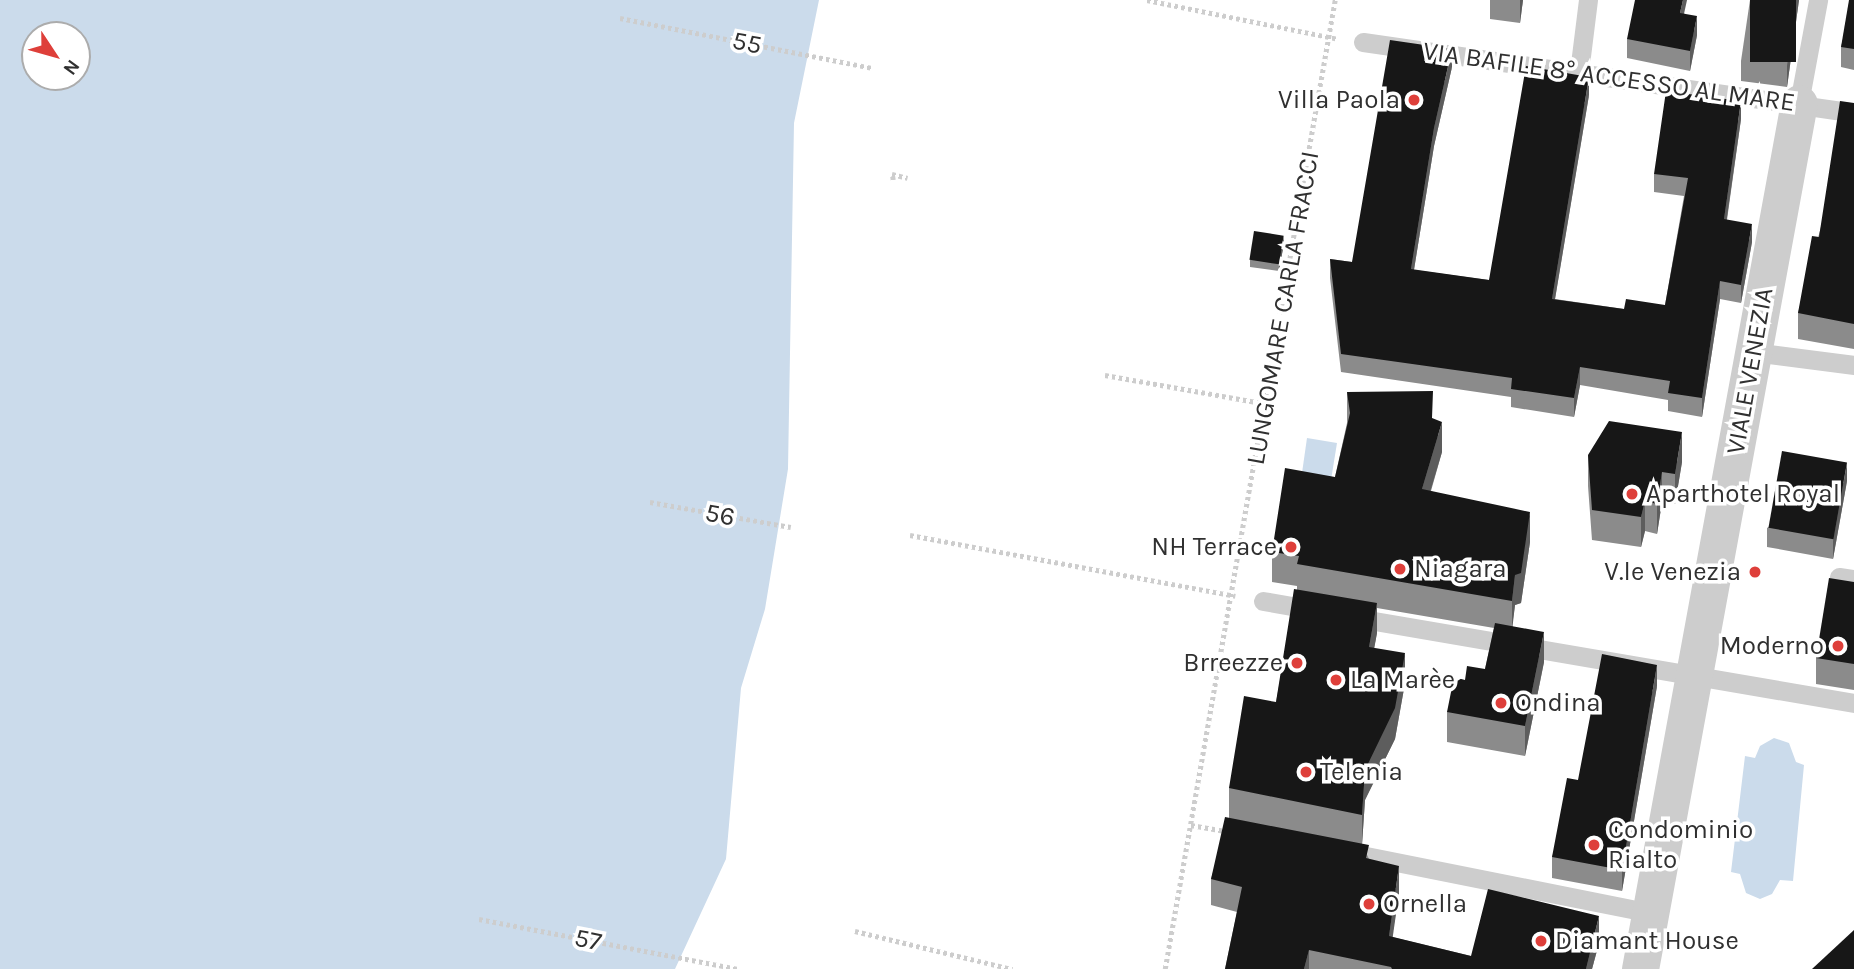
<!DOCTYPE html>
<html>
<head>
<meta charset="utf-8">
<style>
	body { margin:0 }
	#map { position:relative; width:1854px; height:969px; overflow:hidden; background:#fff; font-family:Karla,sans-serif }
	div>[style] { position:absolute }
	.water>* { inset:0; background:#cbdbeb }
	.path>* { height:4.5px; margin-top:-2.25px; transform-origin:0; background:repeating-linear-gradient(90deg,#cdcdcd 0 3.5px,transparent 0 7px) }
	.lane>* { height:19px; margin:-9.5px; padding:0 9.5px; transform-origin:9.5px; border-radius:9.5px; background:#cdcdcd }
	.street>* { height:37px; margin:-18.5px; padding:0 18.5px; transform-origin:18.5px; border-radius:18.5px; background:#cdcdcd }
	.wall>* { inset:0; background:#8b8b8b }
	.shaded-wall>* { inset:0; background:#5d5d5d }
	.building>* { inset:0; background:#171717; transform-origin:0 0 }
	.dots>* { width:19px; height:19px; translate:-50% -50%; box-sizing:border-box; border:4px solid #fff; border-radius:50% }
	span { translate:-50% -50%; white-space:nowrap; text-align:center; line-height:1.15; -webkit-text-stroke:7px #fff; paint-order:stroke }
	.street-label { font-size:26px; color:#303030 }
	.poi-label { font-size:26px; color:#303030 }
	.right { translate:-100% -50%; text-align:right }
	.left { translate:0 -50%; text-align:left }
	.north { position:absolute; left:21px; top:21px; width:70px; height:70px; box-sizing:border-box; background:#fff; border:2px solid #acacac; border-radius:50%; rotate:126deg; font-size:19px; font-weight:700; line-height:28px; text-align:center; color:#303030 }
	.north::after { content:''; display:block; margin:auto; width:24px; height:32px; background:#de3f3a; clip-path:polygon(50% 0,100% 100%,50% 72%,0 100%) }
</style>
</head>
<body>
<div id="map">
	<div class="water">
		<i style="clip-path:polygon(evenodd,0 0,819px 0,794px 123px,788px 469px,765px 609px,741px 688px,726px 859px,675px 969px,0 969px,0 0,35px 35px,77px 35px,77px 77px,35px 77px,35px 35px)"></i>
		<i style="clip-path:polygon(1307px 438px,1337px 443px,1331px 480px,1298px 501px)"></i>
		<i style="clip-path:polygon(1774px 738px,1789px 743px,1796px 762px,1804px 765px,1793px 881px,1780px 880px,1772px 894px,1760px 899px,1746px 893px,1740px 874px,1731px 872px,1745px 756px,1755px 758px,1760px 746px)"></i>
	</div>
	<div class="path">
		<i style="left:1147px;top:0;width:195px;rotate:11.5deg"></i>
		<i style="left:620px;top:18px;width:258px;rotate:11.2deg"></i>
		<i style="left:893px;top:180px;width:6px;rotate:-99deg"></i>
		<i style="left:892px;top:174px;width:16px;rotate:14deg"></i>
		<i style="left:1105px;top:375px;width:165px;rotate:10.1deg"></i>
		<i style="left:650px;top:502px;width:143px;rotate:10.1deg"></i>
		<i style="left:910px;top:535px;width:331px;rotate:10.6deg"></i>
		<i style="left:1191px;top:825px;width:36px;rotate:10deg"></i>
		<i style="left:479px;top:919px;width:265px;rotate:10.9deg"></i>
		<i style="left:855px;top:931px;width:162px;rotate:13.6deg"></i>
		<i style="left:1165px;top:969px;width:984px;rotate:-80.05deg"></i>
	</div>
	<div class="lane">
		<i style="left:1363px;top:42px;width:496px;rotate:8.2deg"></i>
		<i style="left:1579px;top:72px;width:73px;rotate:-82.9deg"></i>
		<i style="left:1799px;top:103px;width:105px;rotate:-79.5deg"></i>
		<i style="left:1753px;top:352px;width:102px;rotate:7.3deg"></i>
		<i style="left:1839px;top:577px;width:15px;rotate:8deg"></i>
		<i style="left:1263px;top:601px;width:53px;rotate:9.8deg"></i>
		<i style="left:1351px;top:617px;width:510px;rotate:9.7deg"></i>
		<i style="left:1346px;top:852px;width:310px;rotate:11.3deg"></i>
	</div>
	<div class="street">
		<i style="left:1640px;top:969px;width:880px;rotate:-79.6deg"></i>
	</div>
	<div class="wall">
		<i style="clip-path:polygon(1490px 0,1523px 0,1520px 23px,1490px 19px)"></i>
		<i style="clip-path:polygon(1750px 0,1799px 0,1787px 87px,1741px 81px,1741px 61px)"></i>
		<i style="clip-path:polygon(1854px 0,1854px 70px,1841px 67px,1841px 47px)"></i>
		<i style="clip-path:polygon(1684px 13px,1697px 35px,1690px 71px,1627px 58px,1627px 39px)"></i>
		<i style="clip-path:polygon(1452px 67px,1434px 146px,1414px 270px,1489px 280px,1589px 95px,1555px 299px,1624px 309px,1665px 305px,1684px 196px,1654px 192px,1654px 174px,1741px 119px,1727px 220px,1752px 242px,1741px 303px,1720px 299px,1702px 417px,1668px 411px,1668px 400px,1580px 385px,1574px 417px,1511px 407px,1511px 397px,1341px 372px,1330px 278px,1330px 259px,1352px 262px)"></i>
		<i style="clip-path:polygon(1854px 103px,1854px 349px,1798px 339px,1798px 313px)"></i>
		<i style="clip-path:polygon(1284px 243px,1279px 271px,1250px 267px,1250px 260px)"></i>
		<i style="clip-path:polygon(1347px 392px,1433px 419px,1442px 452px,1431px 491px,1530px 542px,1521px 603px,1515px 605px,1512px 626px,1544px 662px,1525px 756px,1447px 742px,1447px 712px,1465px 680px,1485px 669px,1494px 628px,1377px 608px,1377px 633px,1374px 648px,1405px 683px,1395px 739px,1365px 800px,1362px 844px,1369px 859px,1399px 893px,1392px 937px,1471px 956px,1599px 943px,1592px 969px,1225px 969px,1237px 912px,1211px 905px,1211px 879px,1229px 818px,1229px 788px,1276px 702px,1297px 589px,1297px 586px,1272px 582px,1272px 552px,1335px 477px,1347px 423px)"></i>
		<i style="clip-path:polygon(1588px 455px,1682px 462px,1675px 504px,1662px 502px,1657px 534px,1645px 531px,1641px 547px,1592px 540px,1588px 486px)"></i>
		<i style="clip-path:polygon(1847px 481px,1833px 559px,1767px 547px,1767px 528px)"></i>
		<i style="clip-path:polygon(1854px 582px,1854px 690px,1816px 684px,1816px 658px)"></i>
		<i style="clip-path:polygon(1657px 686px,1622px 891px,1552px 878px,1552px 857px,1578px 780px)"></i>
	</div>
	<div class="shaded-wall">
		<i style="clip-path:polygon(1520px 0,1523px 0,1520px 23px)"></i>
		<i style="clip-path:polygon(1683px 0,1687px 0,1680px 32px,1680px 13px)"></i>
		<i style="clip-path:polygon(1796px 0,1799px 0,1787px 87px,1787px 66px)"></i>
		<i style="clip-path:polygon(1697px 16px,1697px 35px,1690px 71px,1690px 51px)"></i>
		<i style="clip-path:polygon(1452px 49px,1452px 67px,1434px 146px,1411px 288px,1411px 269px,1434px 128px)"></i>
		<i style="clip-path:polygon(1589px 77px,1589px 95px,1552px 317px,1552px 299px)"></i>
		<i style="clip-path:polygon(1741px 101px,1741px 119px,1724px 238px,1724px 219px)"></i>
		<i style="clip-path:polygon(1752px 224px,1752px 242px,1741px 303px,1741px 285px)"></i>
		<i style="clip-path:polygon(1284px 236px,1284px 243px,1279px 271px,1279px 264px)"></i>
		<i style="clip-path:polygon(1720px 281px,1720px 299px,1702px 417px,1702px 398px)"></i>
		<i style="clip-path:polygon(1580px 367px,1580px 385px,1574px 417px,1574px 398px)"></i>
		<i style="clip-path:polygon(1442px 422px,1442px 452px,1422px 519px,1422px 489px)"></i>
		<i style="clip-path:polygon(1682px 432px,1682px 462px,1675px 504px,1675px 474px)"></i>
		<i style="clip-path:polygon(1847px 463px,1847px 481px,1833px 559px,1833px 541px)"></i>
		<i style="clip-path:polygon(1662px 472px,1662px 502px,1657px 534px,1657px 504px)"></i>
		<i style="clip-path:polygon(1645px 501px,1645px 531px,1641px 547px,1641px 517px)"></i>
		<i style="clip-path:polygon(1530px 512px,1530px 542px,1521px 603px,1515px 605px,1512px 631px,1512px 601px,1515px 575px)"></i>
		<i style="clip-path:polygon(1377px 603px,1377px 633px,1369px 677px,1369px 647px)"></i>
		<i style="clip-path:polygon(1544px 632px,1544px 662px,1525px 756px,1525px 726px)"></i>
		<i style="clip-path:polygon(1405px 653px,1405px 683px,1395px 739px,1365px 800px,1362px 845px,1362px 815px,1365px 770px)"></i>
		<i style="clip-path:polygon(1657px 665px,1657px 686px,1622px 891px,1622px 870px)"></i>
		<i style="clip-path:polygon(1399px 866px,1399px 893px,1389px 963px,1389px 936px)"></i>
		<i style="clip-path:polygon(1599px 916px,1599px 943px,1592px 969px,1586px 969px)"></i>
		<i style="clip-path:polygon(1309px 950px,1309px 969px,1304px 969px)"></i>
	</div>
	<div class="building">
		<i style="clip-path:polygon(1635px 0,1683px 0,1680px 13px,1697px 16px,1690px 51px,1627px 39px)"></i>
		<i style="left:1750px;top:0;width:46px;height:62px"></i>
		<i style="clip-path:polygon(1849px 0,1854px 0,1854px 49px,1841px 47px)"></i>
		<i style="clip-path:polygon(1390px 40px,1452px 49px,1434px 128px,1411px 269px,1489px 280px,1526px 66px,1589px 77px,1552px 299px,1624px 309px,1626px 299px,1665px 305px,1688px 178px,1654px 174px,1666px 91px,1741px 101px,1724px 219px,1752px 224px,1741px 285px,1720px 281px,1702px 398px,1668px 393px,1670px 381px,1580px 367px,1574px 398px,1511px 389px,1512px 378px,1341px 354px,1330px 259px,1352px 262px)"></i>
		<i style="clip-path:polygon(1840px 101px,1854px 103px,1854px 324px,1798px 313px,1812px 236px,1819px 237px)"></i>
		<i style="left:1254px;top:231px;width:30px;height:29px;rotate:9deg"></i>
		<i style="clip-path:polygon(1433px 391px,1432px 418px,1442px 422px,1422px 489px,1530px 512px,1521px 573px,1515px 575px,1512px 601px,1297px 564px,1299px 556px,1272px 552px,1285px 468px,1335px 477px,1350px 413px,1347px 392px)"></i>
		<i style="clip-path:polygon(1609px 421px,1682px 432px,1675px 474px,1662px 472px,1657px 504px,1645px 501px,1641px 517px,1592px 510px,1588px 455px)"></i>
		<i style="left:1782px;top:451px;width:66px;height:78px;rotate:10deg"></i>
		<i style="clip-path:polygon(1829px 578px,1854px 582px,1854px 664px,1816px 658px)"></i>
		<i style="clip-path:polygon(1294px 589px,1377px 603px,1369px 647px,1405px 653px,1395px 708px,1365px 770px,1362px 815px,1229px 788px,1244px 696px,1276px 702px)"></i>
		<i style="clip-path:polygon(1495px 623px,1544px 632px,1525px 726px,1447px 712px,1454px 677px,1465px 680px,1467px 666px,1485px 669px)"></i>
		<i style="clip-path:polygon(1602px 654px,1657px 665px,1622px 870px,1552px 857px,1567px 778px,1578px 780px)"></i>
		<i style="clip-path:polygon(1225px 817px,1369px 845px,1366px 858px,1399px 866px,1389px 936px,1471px 956px,1488px 889px,1599px 916px,1586px 969px,1392px 969px,1391px 967px,1309px 950px,1304px 969px,1225px 969px,1242px 887px,1211px 879px)"></i>
		<i style="clip-path:polygon(1854px 930px,1854px 969px,1812px 969px)"></i>
	</div>
	<div class="dots">
		<i style="left:1414px;top:100px;background:#de3f3a"></i>
		<i style="left:1632px;top:494px;background:#de3f3a"></i>
		<i style="left:1291px;top:547px;background:#de3f3a"></i>
		<i style="left:1400px;top:569px;background:#de3f3a"></i>
		<i style="left:1755px;top:572px;background:#de3f3a"></i>
		<i style="left:1838px;top:646px;background:#de3f3a"></i>
		<i style="left:1297px;top:663px;background:#de3f3a"></i>
		<i style="left:1336px;top:680px;background:#de3f3a"></i>
		<i style="left:1501px;top:703px;background:#de3f3a"></i>
		<i style="left:1306px;top:772px;background:#de3f3a"></i>
		<i style="left:1594px;top:845px;background:#de3f3a"></i>
		<i style="left:1369px;top:904px;background:#de3f3a"></i>
		<i style="left:1541px;top:941px;background:#de3f3a"></i>
	</div>
	<div class="street-label">
		<span style="left:747px;top:43px;rotate:11deg">55</span>
		<span style="left:1609px;top:77px;rotate:8deg">VIA BAFILE 8° ACCESSO AL MARE</span>
		<span style="left:1283px;top:308px;rotate:-80deg">LUNGOMARE CARLA FRACCI</span>
		<span style="left:1750px;top:371px;rotate:-80deg">VIALE VENEZIA</span>
		<span style="left:720px;top:515px;rotate:10deg">56</span>
		<span style="left:588px;top:940px;rotate:11deg">57</span>
	</div>
	<div class="poi-label">
		<span class="right" style="left:1400px;top:100px">Villa Paola</span>
		<span class="left" style="left:1646px;top:494px">Aparthotel Royal</span>
		<span class="right" style="left:1277px;top:547px">NH Terrace</span>
		<span class="left" style="left:1414px;top:569px">Niagara</span>
		<span class="right" style="left:1741px;top:572px">V.le Venezia</span>
		<span class="right" style="left:1824px;top:646px">Moderno</span>
		<span class="right" style="left:1283px;top:663px">Brreezze</span>
		<span class="left" style="left:1350px;top:680px">La Marèe</span>
		<span class="left" style="left:1515px;top:703px">Ondina</span>
		<span class="left" style="left:1320px;top:772px">Telenia</span>
		<span class="left" style="left:1608px;top:845px">Condominio<br>Rialto</span>
		<span class="left" style="left:1383px;top:904px">Ornella</span>
		<span class="left" style="left:1555px;top:941px">Diamant House</span>
	</div>
	<div class="north">N</div>
</div>
</body>
</html>
